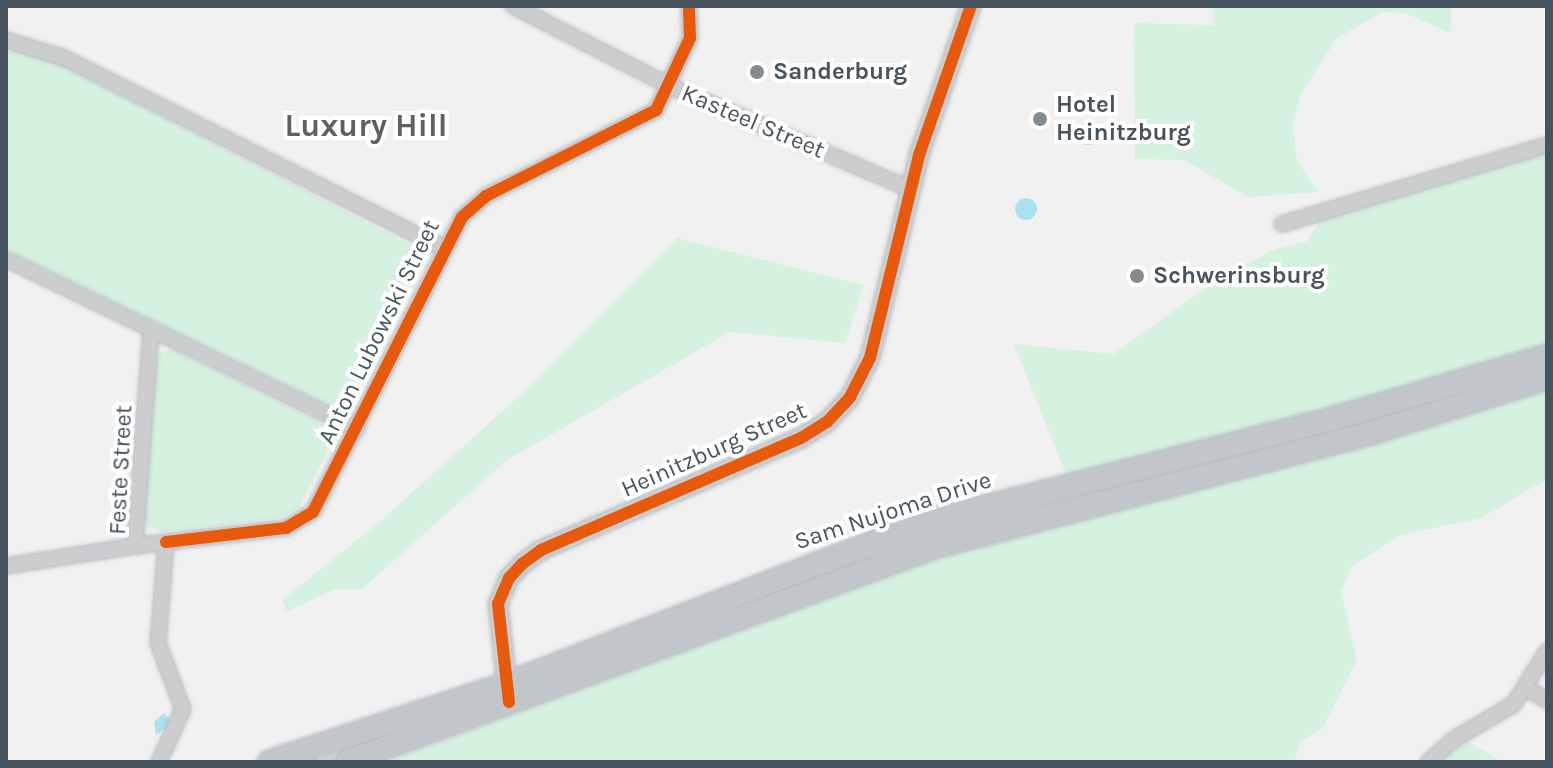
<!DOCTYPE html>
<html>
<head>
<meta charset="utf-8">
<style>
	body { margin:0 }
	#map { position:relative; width:1553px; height:768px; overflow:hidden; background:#f2f1f1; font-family:Karla,sans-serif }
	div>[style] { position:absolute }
	.green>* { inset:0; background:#d5f1df }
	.water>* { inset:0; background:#a9e1ef }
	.round { border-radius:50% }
	.roads { filter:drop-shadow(0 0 2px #b6bbc1) drop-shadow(0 0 2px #b6bbc1) }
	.minor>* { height:14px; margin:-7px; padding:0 7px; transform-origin:7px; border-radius:7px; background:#cbcdcf }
	.tertiary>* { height:18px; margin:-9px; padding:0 9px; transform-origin:9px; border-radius:9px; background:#cbcdcf }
	.trunk>* { height:22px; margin:-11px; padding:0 11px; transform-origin:11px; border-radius:11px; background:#c2c6ca }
	.cycleway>* { height:12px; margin:-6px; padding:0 6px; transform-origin:6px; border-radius:6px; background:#e8590c }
	.dots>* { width:22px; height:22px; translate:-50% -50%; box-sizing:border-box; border:4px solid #fff; border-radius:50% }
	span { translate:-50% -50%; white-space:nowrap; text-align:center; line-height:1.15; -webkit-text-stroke:8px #fff; paint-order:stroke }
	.poi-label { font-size:24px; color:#47545e; font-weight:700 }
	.left { translate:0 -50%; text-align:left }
	.street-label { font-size:24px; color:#47545e }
	.district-label { font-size:32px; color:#5c6165; font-weight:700 }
	.frame { position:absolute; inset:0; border:8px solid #47545e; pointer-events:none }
</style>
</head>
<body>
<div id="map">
	<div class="green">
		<i style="clip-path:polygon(1213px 6px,1452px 6px,1450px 33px,1405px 13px,1383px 12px,1336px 39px,1301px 94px,1293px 126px,1297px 161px,1318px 192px,1248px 197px,1184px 160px,1135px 159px,1134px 23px,1214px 25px)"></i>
		<i style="clip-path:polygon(21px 50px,48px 58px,415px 247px,417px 260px,345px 405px,331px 407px,6px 249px,6px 52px)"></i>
		<i style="clip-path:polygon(1547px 145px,1547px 356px,1070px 484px,1014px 344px,1113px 354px,1214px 282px,1273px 250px,1307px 241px,1327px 208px)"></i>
		<i style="clip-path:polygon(677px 238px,864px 285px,845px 343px,730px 332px,507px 460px,361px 590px,336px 589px,287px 611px,282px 600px,376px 525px,525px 391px)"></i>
		<i style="clip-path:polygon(171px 349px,323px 423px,331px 432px,330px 447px,299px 508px,280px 518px,161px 532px,147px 526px,143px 513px,152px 366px,158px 353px)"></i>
		<i style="clip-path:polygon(1547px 389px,1547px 479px,1481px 518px,1401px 535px,1352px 566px,1341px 591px,1357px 660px,1323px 728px,1301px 741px,1294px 762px,387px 762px,942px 550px,1232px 480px,1432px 426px)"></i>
		<i style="clip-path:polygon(1468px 742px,1503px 762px,1436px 762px)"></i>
	</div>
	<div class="water">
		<i class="round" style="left:1077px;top:123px;width:22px;height:22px"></i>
		<i class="round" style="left:1015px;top:198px;width:22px;height:22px"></i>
		<i style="clip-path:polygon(164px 713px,173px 723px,156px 735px,154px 722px)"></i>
	</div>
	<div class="roads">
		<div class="minor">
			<i style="left:513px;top:6px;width:178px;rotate:27deg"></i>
			<i style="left:672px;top:87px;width:259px;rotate:23.2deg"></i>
			<i style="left:6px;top:40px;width:61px;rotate:17.2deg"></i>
			<i style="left:64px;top:58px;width:425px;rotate:26.6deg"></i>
			<i style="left:1282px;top:224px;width:277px;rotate:-16.6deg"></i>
			<i style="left:6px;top:259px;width:390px;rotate:25.8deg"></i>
			<i style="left:151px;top:331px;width:216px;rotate:94.3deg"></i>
			<i style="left:135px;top:546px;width:31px;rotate:-7deg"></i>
			<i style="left:166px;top:542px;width:101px;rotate:94.5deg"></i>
			<i style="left:158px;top:643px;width:71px;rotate:69.3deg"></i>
			<i style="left:183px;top:709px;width:58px;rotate:114.4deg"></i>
			<i style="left:166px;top:542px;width:121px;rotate:-6.7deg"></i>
			<i style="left:286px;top:528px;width:31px;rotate:-31deg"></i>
			<i style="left:313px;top:512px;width:330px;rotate:-63.2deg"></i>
			<i style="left:462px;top:217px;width:32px;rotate:-41deg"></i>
			<i style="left:486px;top:196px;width:191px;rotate:-26.8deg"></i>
			<i style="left:656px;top:110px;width:80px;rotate:-64.7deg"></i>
			<i style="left:690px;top:38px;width:32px;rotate:-92deg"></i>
			<i style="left:6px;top:566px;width:131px;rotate:-8.8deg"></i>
			<i style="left:1526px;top:688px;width:24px;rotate:30deg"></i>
			<i style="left:1428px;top:762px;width:37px;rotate:-41deg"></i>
			<i style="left:1456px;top:738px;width:67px;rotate:-30.4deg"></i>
			<i style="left:1514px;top:704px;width:62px;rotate:-58.1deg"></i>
		</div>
		<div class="tertiary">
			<i style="left:508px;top:695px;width:92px;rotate:-96.3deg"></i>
			<i style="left:498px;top:604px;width:28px;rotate:-67deg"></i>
			<i style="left:509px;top:578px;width:19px;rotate:-47deg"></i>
			<i style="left:522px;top:564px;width:24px;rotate:-36deg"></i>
			<i style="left:541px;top:550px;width:283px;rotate:-23.3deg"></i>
			<i style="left:801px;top:438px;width:31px;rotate:-32deg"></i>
			<i style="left:827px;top:422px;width:34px;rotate:-47deg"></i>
			<i style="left:850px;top:397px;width:44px;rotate:-62.9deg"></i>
			<i style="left:870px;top:358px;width:209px;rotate:-76.4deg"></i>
			<i style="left:919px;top:155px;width:158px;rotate:-70.8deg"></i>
			<i style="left:326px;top:762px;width:18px;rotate:-77deg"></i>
		</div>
		<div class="trunk">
			<i style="left:269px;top:762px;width:250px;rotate:-18.2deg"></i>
			<i style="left:506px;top:684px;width:450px;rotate:-21.1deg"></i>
			<i style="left:926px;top:522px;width:419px;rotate:-14.2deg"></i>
			<i style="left:1332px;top:419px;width:224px;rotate:-16.3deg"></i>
			<i style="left:347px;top:762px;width:628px;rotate:-20.11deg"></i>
			<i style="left:937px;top:546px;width:448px;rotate:-14.6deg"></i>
			<i style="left:1371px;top:433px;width:184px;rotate:-17.4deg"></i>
		</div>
	</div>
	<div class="cycleway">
		<i style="left:166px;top:542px;width:121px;rotate:-6.7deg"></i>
		<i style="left:286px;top:528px;width:31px;rotate:-31deg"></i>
		<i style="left:313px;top:512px;width:330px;rotate:-63.2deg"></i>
		<i style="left:462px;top:217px;width:32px;rotate:-41deg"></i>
		<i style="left:486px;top:196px;width:191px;rotate:-26.8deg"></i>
		<i style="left:656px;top:110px;width:80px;rotate:-64.7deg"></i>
		<i style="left:690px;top:38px;width:32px;rotate:-92deg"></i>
		<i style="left:509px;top:702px;width:99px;rotate:-96.4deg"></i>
		<i style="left:498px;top:604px;width:28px;rotate:-67deg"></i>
		<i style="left:509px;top:578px;width:19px;rotate:-47deg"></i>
		<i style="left:522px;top:564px;width:24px;rotate:-36deg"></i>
		<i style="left:541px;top:550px;width:283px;rotate:-23.3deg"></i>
		<i style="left:801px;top:438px;width:31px;rotate:-32deg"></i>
		<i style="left:827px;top:422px;width:34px;rotate:-47deg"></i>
		<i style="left:850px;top:397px;width:44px;rotate:-62.9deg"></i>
		<i style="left:870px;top:358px;width:209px;rotate:-76.4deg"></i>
		<i style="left:919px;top:155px;width:158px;rotate:-70.8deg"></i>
	</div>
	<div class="dots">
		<i style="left:757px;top:72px;background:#838b91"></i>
		<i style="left:1040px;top:119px;background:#838b91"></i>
		<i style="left:1137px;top:276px;background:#838b91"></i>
	</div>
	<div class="poi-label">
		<span class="left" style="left:773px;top:72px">Sanderburg</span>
		<span class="left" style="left:1056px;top:119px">Hotel<br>Heinitzburg</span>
		<span class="left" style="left:1153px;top:276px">Schwerinsburg</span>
	</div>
	<div class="street-label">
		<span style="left:753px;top:122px;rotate:23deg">Kasteel Street</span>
		<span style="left:379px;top:332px;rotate:-64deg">Anton Lubowski Street</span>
		<span style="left:714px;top:450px;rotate:-24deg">Heinitzburg Street</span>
		<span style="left:121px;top:470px;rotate:-87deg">Feste Street</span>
		<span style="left:893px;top:511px;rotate:-18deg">Sam Nujoma Drive</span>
	</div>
	<div class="district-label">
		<span style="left:366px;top:126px">Luxury Hill</span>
	</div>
	<div class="frame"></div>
</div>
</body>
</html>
